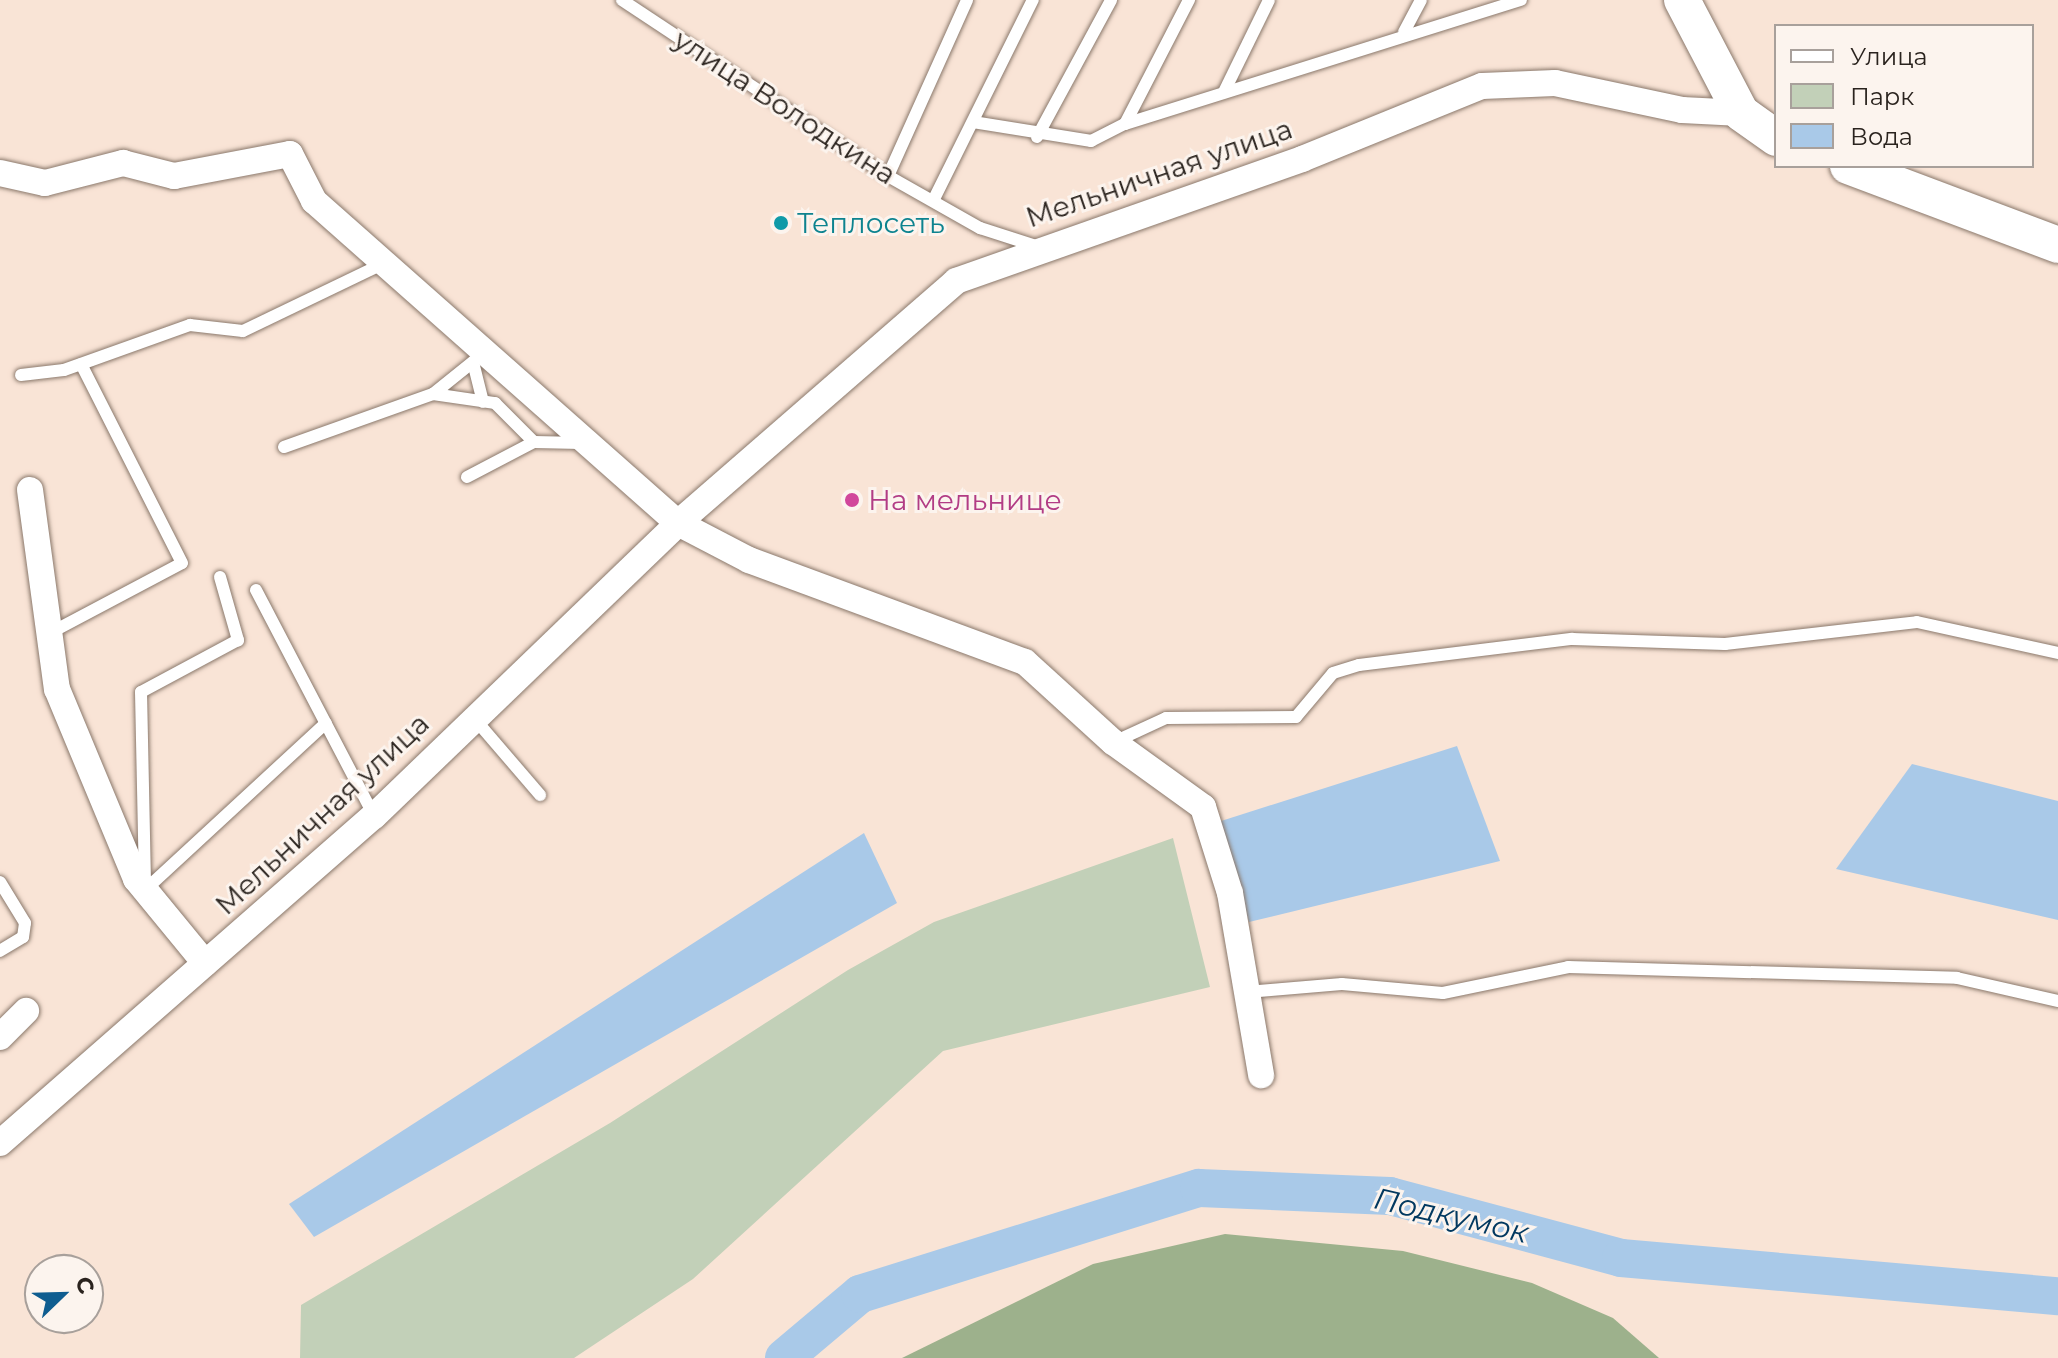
<!DOCTYPE html>
<html>
<head>
<meta charset="utf-8">
<style>
	body { margin:0 }
	#map { position:relative; width:2058px; height:1358px; overflow:hidden; background:#f9e4d6; font-family:Montserrat,sans-serif }
	div>[style] { position:absolute }
	.green>* { inset:0; background:#c2d0b8 }
	.forest>* { inset:0; background:#9db18c }
	.water>* { inset:0; background:#a9c9e8 }
	.river>* { height:38px; margin:-19px; padding:0 19px; transform-origin:19px; border-radius:19px; background:#a9c9e8 }
	.roads { filter:drop-shadow(0 0 2px #8a786b) drop-shadow(0 0 2px #8a786b) }
	.lane>* { height:12px; margin:-6px; padding:0 6px; transform-origin:6px; border-radius:6px; background:#fff }
	.street>* { height:26px; margin:-13px; padding:0 13px; transform-origin:13px; border-radius:13px; background:#fff }
	.secondary>* { height:36px; margin:-18px; padding:0 18px; transform-origin:18px; border-radius:18px; background:#fff }
	.dots>* { width:22px; height:22px; translate:-50% -50%; box-sizing:border-box; border:4px solid #fcf4ee; border-radius:50% }
	span { translate:-50% -50%; white-space:nowrap; text-align:center; line-height:1.15; -webkit-text-stroke:6px #fcf4ee; paint-order:stroke }
	.street-label { font-size:28px; color:#2a231e }
	.culture-label { font-size:28px; color:#0d838f }
	.left { translate:0 -50%; text-align:left }
	.hotel-label { font-size:28px; color:#b23c85 }
	.water-label { font-size:30px; color:#023960; font-style:italic }
	.legend { position:absolute; left:1774px; top:24px; width:260px; height:144px; box-sizing:border-box; background:#fcf4ee; border:2px solid #a8a09b; margin:0; padding:10px 14px; list-style:none; font-size:24px; color:#2a231e }
	.legend li { display:flex; align-items:center; gap:16px; height:40px }
	.legend b { width:40px; border:2px solid #a8a09b }
	.north { position:absolute; left:24px; top:1254px; width:80px; height:80px; box-sizing:border-box; background:#fcf4ee; border:2px solid #a8a09b; border-radius:50%; rotate:67deg; font-size:22px; font-weight:700; line-height:32px; text-align:center; color:#2a231e }
	.north::after { content:''; display:block; margin:auto; width:28px; height:36px; background:#0f5d90; clip-path:polygon(50% 0,100% 100%,50% 72%,0 100%) }
</style>
</head>
<body>
<div id="map">
	<div class="green">
		<i style="clip-path:polygon(1173px 838px,1210px 987px,943px 1051px,693px 1279px,574px 1358px,300px 1358px,301px 1305px,610px 1123px,848px 970px,934px 922px)"></i>
	</div>
	<div class="forest">
		<i style="clip-path:polygon(1225px 1234px,1403px 1251px,1532px 1283px,1613px 1318px,1659px 1358px,902px 1358px,1093px 1264px)"></i>
	</div>
	<div class="water">
		<i style="clip-path:polygon(1457px 746px,1500px 861px,1249px 922px,1218px 822px)"></i>
		<i style="clip-path:polygon(1912px 764px,2058px 801px,2058px 920px,1836px 869px)"></i>
		<i style="clip-path:polygon(864px 833px,897px 903px,314px 1237px,289px 1204px)"></i>
	</div>
	<div class="river">
		<i style="left:784px;top:1358px;width:99px;rotate:-40.1deg"></i>
		<i style="left:860px;top:1294px;width:355px;rotate:-17.4deg"></i>
		<i style="left:1199px;top:1188px;width:191px;rotate:2.4deg"></i>
		<i style="left:1390px;top:1196px;width:239px;rotate:15deg"></i>
		<i style="left:1621px;top:1258px;width:439px;rotate:5deg"></i>
	</div>
	<div class="roads">
		<div class="lane">
			<i style="left:622px;top:0;width:319px;rotate:33.5deg"></i>
			<i style="left:888px;top:176px;width:106px;rotate:29.5deg"></i>
			<i style="left:980px;top:228px;width:62px;rotate:17.9deg"></i>
			<i style="left:1404px;top:32px;width:36px;rotate:-62deg"></i>
			<i style="left:1224px;top:92px;width:102px;rotate:-63.9deg"></i>
			<i style="left:973px;top:122px;width:120px;rotate:9.1deg"></i>
			<i style="left:1091px;top:141px;width:38px;rotate:-27deg"></i>
			<i style="left:1125px;top:124px;width:415px;rotate:-17.4deg"></i>
			<i style="left:1125px;top:124px;width:140px;rotate:-62.7deg"></i>
			<i style="left:1037px;top:137px;width:156px;rotate:-61.6deg"></i>
			<i style="left:888px;top:176px;width:193px;rotate:-65.8deg"></i>
			<i style="left:934px;top:199px;width:222px;rotate:-63.6deg"></i>
			<i style="left:473px;top:362px;width:41px;rotate:76deg"></i>
			<i style="left:21px;top:375px;width:43px;rotate:-6.6deg"></i>
			<i style="left:64px;top:370px;width:134px;rotate:-19.7deg"></i>
			<i style="left:190px;top:325px;width:53px;rotate:6.5deg"></i>
			<i style="left:243px;top:331px;width:157px;rotate:-25.7deg"></i>
			<i style="left:433px;top:394px;width:63px;rotate:8.3deg"></i>
			<i style="left:495px;top:403px;width:55px;rotate:45deg"></i>
			<i style="left:534px;top:442px;width:47px;rotate:1.2deg"></i>
			<i style="left:284px;top:447px;width:158px;rotate:-19.6deg"></i>
			<i style="left:433px;top:394px;width:65px;rotate:-38.8deg"></i>
			<i style="left:467px;top:477px;width:76px;rotate:-27.6deg"></i>
			<i style="left:220px;top:577px;width:66px;rotate:74.1deg"></i>
			<i style="left:238px;top:640px;width:110px;rotate:151.8deg"></i>
			<i style="left:141px;top:692px;width:198px;rotate:88.8deg"></i>
			<i style="left:145px;top:890px;width:246px;rotate:-42.7deg"></i>
			<i style="left:256px;top:590px;width:255px;rotate:62.4deg"></i>
			<i style="left:50px;top:633px;width:149px;rotate:-27.9deg"></i>
			<i style="left:182px;top:563px;width:223px;rotate:-116.9deg"></i>
			<i style="left:473px;top:717px;width:103px;rotate:49.3deg"></i>
			<i style="left:1114px;top:742px;width:57px;rotate:-24.8deg"></i>
			<i style="left:1166px;top:718px;width:130px;rotate:-0.4deg"></i>
			<i style="left:1296px;top:717px;width:57px;rotate:-49.9deg"></i>
			<i style="left:1333px;top:673px;width:27px;rotate:-17deg"></i>
			<i style="left:1359px;top:665px;width:215px;rotate:-7deg"></i>
			<i style="left:1572px;top:639px;width:153px;rotate:1.9deg"></i>
			<i style="left:1725px;top:644px;width:193px;rotate:-6.5deg"></i>
			<i style="left:1917px;top:622px;width:144px;rotate:12.4deg"></i>
			<i style="left:0;top:882px;width:48px;rotate:58.6deg"></i>
			<i style="left:25px;top:923px;width:14px;rotate:98deg"></i>
			<i style="left:23px;top:937px;width:27px;rotate:149deg"></i>
			<i style="left:1247px;top:992px;width:95px;rotate:-4.8deg"></i>
			<i style="left:1342px;top:984px;width:101px;rotate:5.1deg"></i>
			<i style="left:1443px;top:993px;width:128px;rotate:-11.7deg"></i>
			<i style="left:1568px;top:967px;width:389px;rotate:1.6deg"></i>
			<i style="left:1957px;top:978px;width:104px;rotate:12.8deg"></i>
		</div>
		<div class="street">
			<i style="left:0;top:173px;width:46px;rotate:12.5deg"></i>
			<i style="left:45px;top:183px;width:81px;rotate:-14.4deg"></i>
			<i style="left:123px;top:163px;width:53px;rotate:14.3deg"></i>
			<i style="left:174px;top:176px;width:118px;rotate:-10.7deg"></i>
			<i style="left:290px;top:154px;width:53px;rotate:62.9deg"></i>
			<i style="left:314px;top:201px;width:486px;rotate:41.5deg"></i>
			<i style="left:678px;top:523px;width:80px;rotate:27.5deg"></i>
			<i style="left:749px;top:560px;width:294px;rotate:20.3deg"></i>
			<i style="left:1025px;top:662px;width:119px;rotate:42.3deg"></i>
			<i style="left:1113px;top:742px;width:111px;rotate:35.8deg"></i>
			<i style="left:1203px;top:807px;width:90px;rotate:72.6deg"></i>
			<i style="left:1230px;top:893px;width:185px;rotate:80.3deg"></i>
			<i style="left:30px;top:490px;width:201px;rotate:82.3deg"></i>
			<i style="left:57px;top:689px;width:206px;rotate:67.4deg"></i>
			<i style="left:136px;top:879px;width:109px;rotate:50.6deg"></i>
			<i style="left:0;top:1037px;width:37px;rotate:-45deg"></i>
			<i style="left:0;top:1143px;width:497px;rotate:-41.2deg"></i>
			<i style="left:374px;top:816px;width:422px;rotate:-43.9deg"></i>
			<i style="left:678px;top:523px;width:369px;rotate:-41deg"></i>
			<i style="left:956px;top:281px;width:367px;rotate:-19.4deg"></i>
			<i style="left:1302px;top:159px;width:194px;rotate:-22.1deg"></i>
			<i style="left:1482px;top:86px;width:73px;rotate:-2.4deg"></i>
			<i style="left:1555px;top:83px;width:130px;rotate:12deg"></i>
			<i style="left:1682px;top:110px;width:59px;rotate:2.9deg"></i>
		</div>
		<div class="secondary">
			<i style="left:1682px;top:0;width:127px;rotate:62.4deg"></i>
			<i style="left:1741px;top:113px;width:43px;rotate:35.5deg"></i>
			<i style="left:1848px;top:166px;width:224px;rotate:20.6deg"></i>
		</div>
	</div>
	<div class="dots">
		<i style="left:781px;top:223px;background:#0f9aa8"></i>
		<i style="left:852px;top:500px;background:#d1479c"></i>
	</div>
	<div class="street-label">
		<span style="left:785px;top:107px;rotate:33deg">улица Володкина</span>
		<span style="left:1159px;top:173px;rotate:-19deg">Мельничная улица</span>
		<span style="left:322px;top:814px;rotate:-43deg">Мельничная улица</span>
	</div>
	<div class="culture-label">
		<span class="left" style="left:797px;top:223px">Теплосеть</span>
	</div>
	<div class="hotel-label">
		<span class="left" style="left:868px;top:500px">На мельнице</span>
	</div>
	<div class="water-label">
		<span style="left:1451px;top:1216px;rotate:13deg">Подкумок</span>
	</div>
	<ul class="legend">
	<li><b style="height:10px;background:#fff"></b>Улица</li>
	<li><b style="height:22px;background:#c2d0b8"></b>Парк</li>
	<li><b style="height:22px;background:#a9c9e8"></b>Вода</li>
	</ul>
	<div class="north">С</div>
</div>
</body>
</html>
